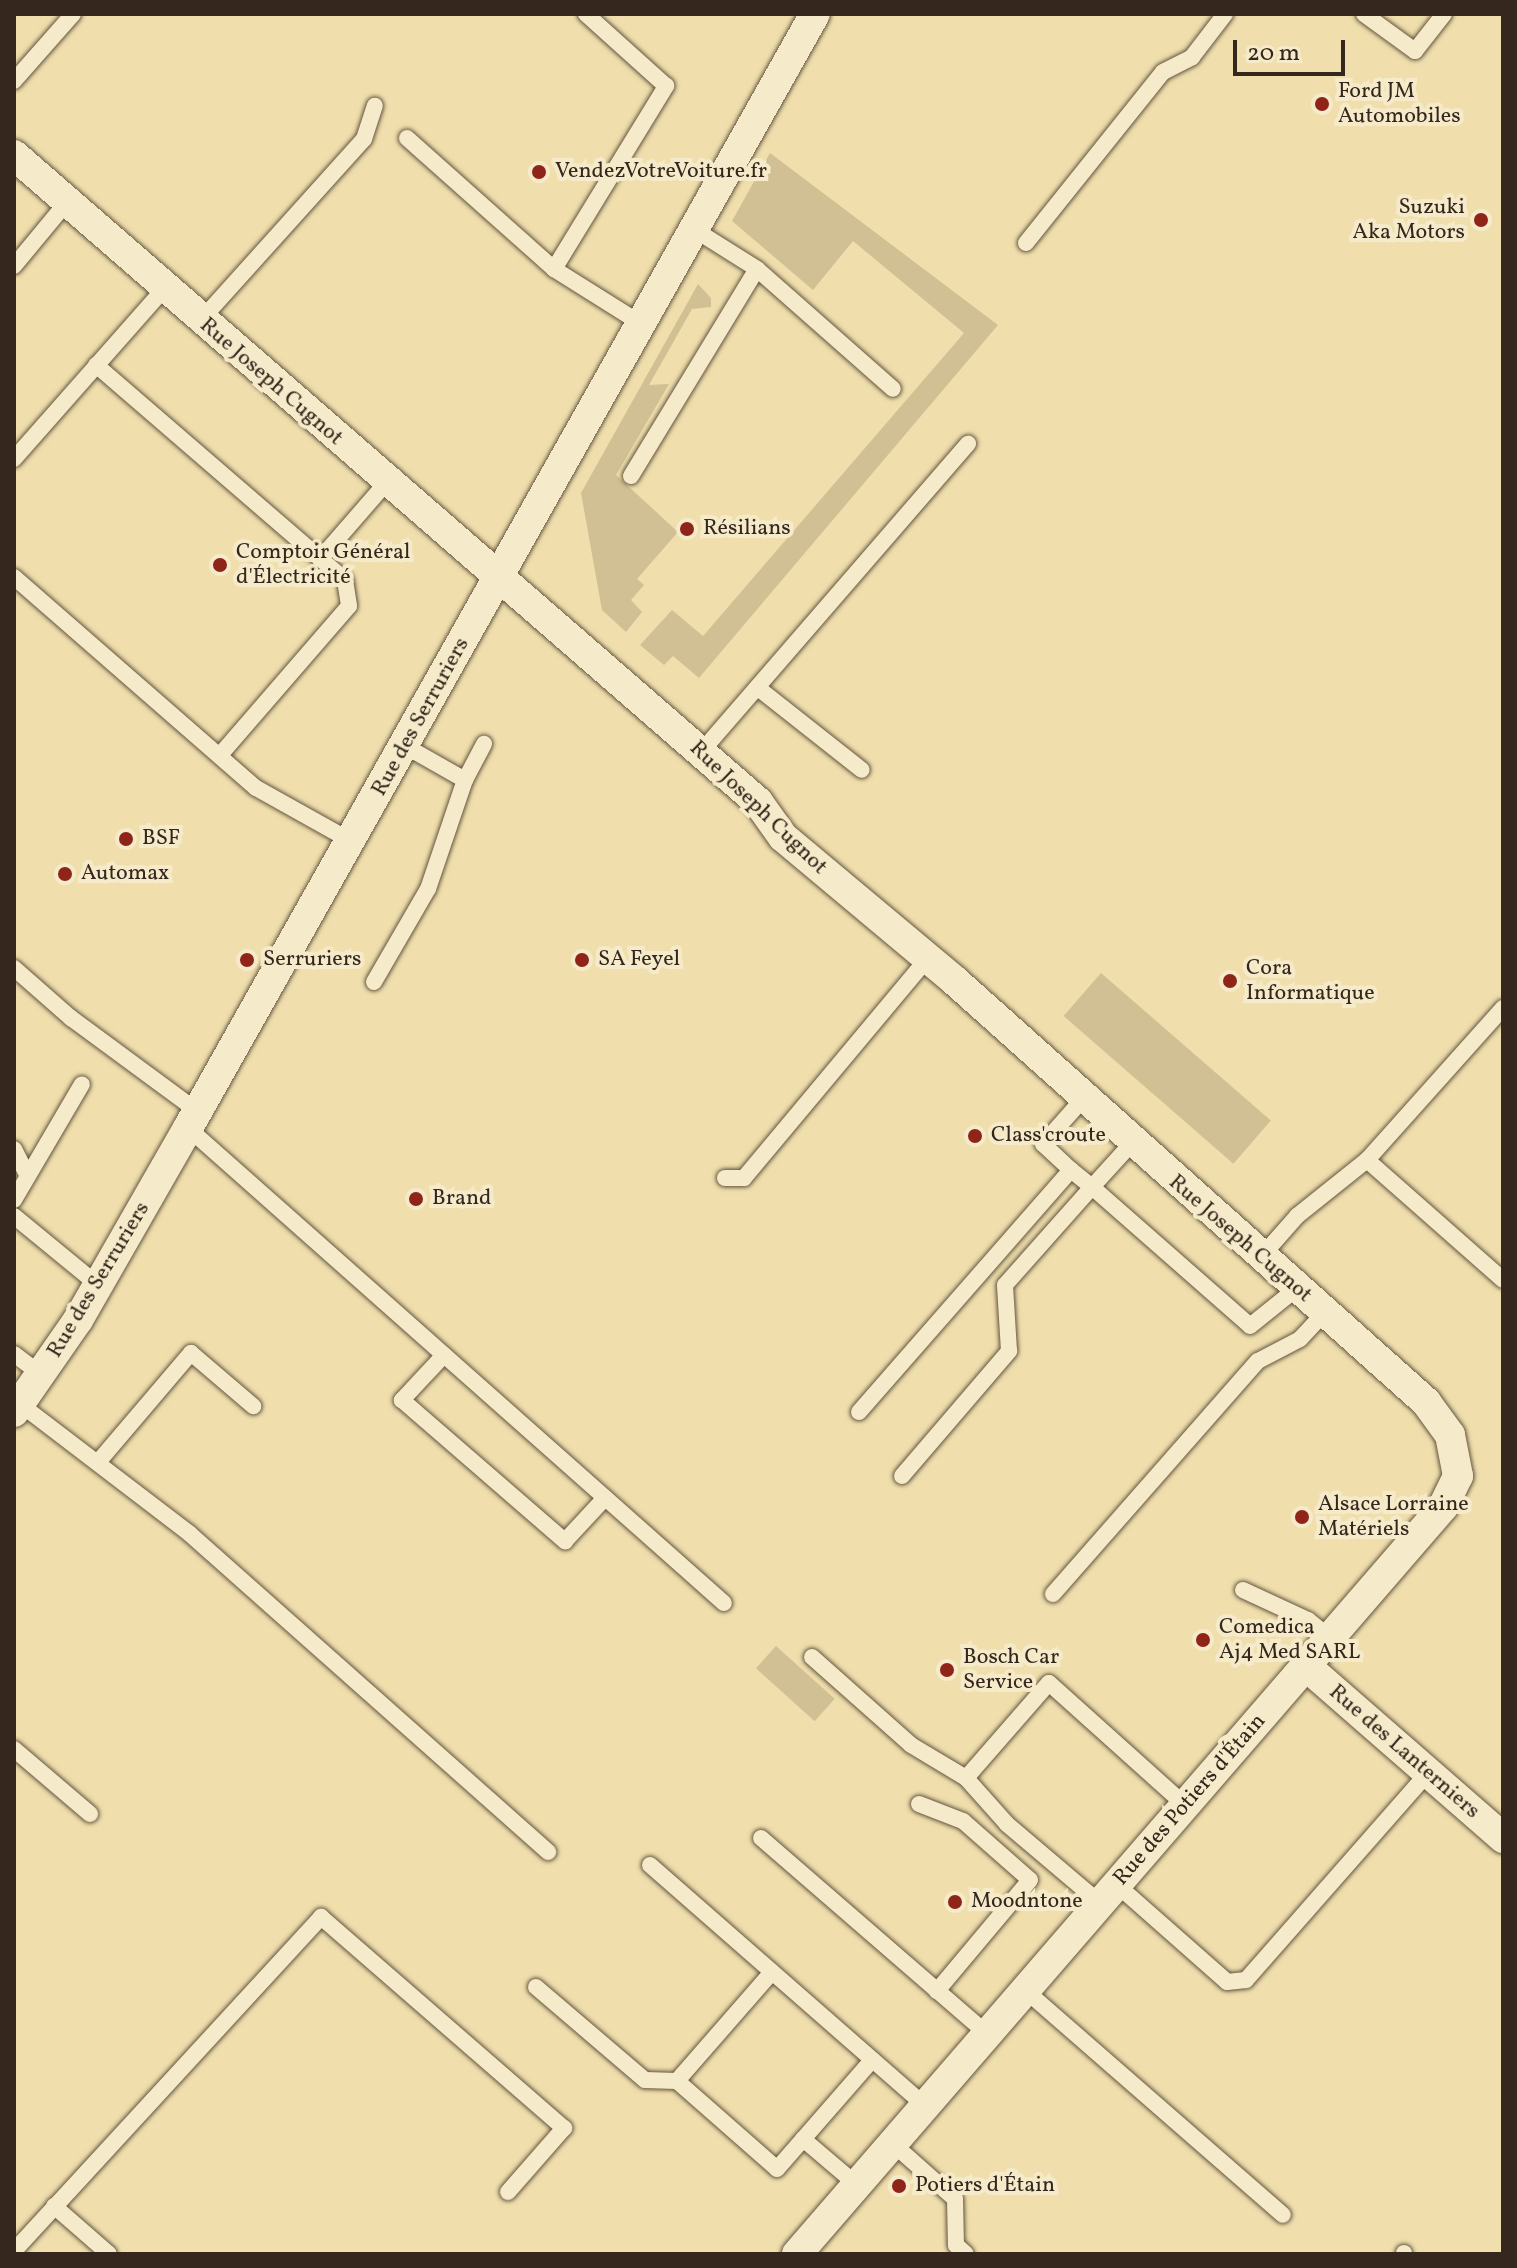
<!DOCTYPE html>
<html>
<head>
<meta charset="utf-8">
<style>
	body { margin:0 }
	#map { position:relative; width:1517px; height:2268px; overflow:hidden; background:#f0dfac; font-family:Vollkorn,serif }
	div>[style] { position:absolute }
	.green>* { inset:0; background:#d0c094; transform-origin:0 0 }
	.roads { filter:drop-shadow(0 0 2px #645541) drop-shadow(0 0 2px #645541) }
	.service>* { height:16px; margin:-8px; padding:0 8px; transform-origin:8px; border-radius:8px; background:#f5eac9 }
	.minor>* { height:30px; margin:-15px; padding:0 15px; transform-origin:15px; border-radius:15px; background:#f5eac9 }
	.dots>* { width:22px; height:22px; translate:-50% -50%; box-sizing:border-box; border:4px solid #f5eac9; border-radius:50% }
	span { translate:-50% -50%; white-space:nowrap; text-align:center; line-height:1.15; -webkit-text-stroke:8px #f5eac9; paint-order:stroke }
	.poi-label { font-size:22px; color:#35271d }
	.left { translate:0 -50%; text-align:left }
	.right { translate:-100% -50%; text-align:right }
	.street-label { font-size:22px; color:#35271d }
	.frame { position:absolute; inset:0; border:16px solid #35271d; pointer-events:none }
	.scale { position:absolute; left:1233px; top:40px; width:112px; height:36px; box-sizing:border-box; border:4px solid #35271d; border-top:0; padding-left:10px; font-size:24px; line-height:28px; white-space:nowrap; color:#35271d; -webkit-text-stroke:6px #f5eac9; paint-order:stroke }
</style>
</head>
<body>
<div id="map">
	<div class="green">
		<i style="clip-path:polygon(770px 153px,998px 325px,699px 678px,673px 656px,664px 665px,640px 645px,672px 610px,703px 636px,964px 333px,853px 241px,813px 290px,732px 221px)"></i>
		<i style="clip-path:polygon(698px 284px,711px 298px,711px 307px,692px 309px,649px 385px,669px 384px,616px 475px,678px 532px,637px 579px,644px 585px,631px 600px,642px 612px,626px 632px,602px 610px,581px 493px)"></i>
		<i style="left:1101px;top:973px;width:225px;height:57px;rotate:41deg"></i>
		<i style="left:776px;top:1646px;width:79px;height:30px;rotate:42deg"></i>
	</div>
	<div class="roads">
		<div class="service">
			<i style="left:1364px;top:14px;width:63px;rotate:36deg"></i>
			<i style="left:1415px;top:51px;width:47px;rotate:-51.9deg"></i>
			<i style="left:14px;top:81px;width:89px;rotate:-48.6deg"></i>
			<i style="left:407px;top:138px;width:197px;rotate:41.7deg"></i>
			<i style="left:554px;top:269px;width:102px;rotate:32.1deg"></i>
			<i style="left:692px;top:228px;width:77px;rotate:32.2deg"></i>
			<i style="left:757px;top:269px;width:181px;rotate:41.4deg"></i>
			<i style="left:1026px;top:243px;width:219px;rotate:-51.3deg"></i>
			<i style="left:1163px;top:72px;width:33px;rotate:-27deg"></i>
			<i style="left:1192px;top:57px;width:54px;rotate:-52.5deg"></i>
			<i style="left:14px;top:266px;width:83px;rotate:-50.4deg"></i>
			<i style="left:554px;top:269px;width:215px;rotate:-58.5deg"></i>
			<i style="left:666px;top:86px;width:108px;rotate:-138deg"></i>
			<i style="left:201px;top:320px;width:244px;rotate:-48deg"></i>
			<i style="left:364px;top:139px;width:35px;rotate:-72deg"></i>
			<i style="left:96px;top:365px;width:329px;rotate:40.8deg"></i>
			<i style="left:345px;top:580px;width:26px;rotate:81deg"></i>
			<i style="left:349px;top:606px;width:198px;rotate:130.9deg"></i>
			<i style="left:14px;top:459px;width:228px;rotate:-48.6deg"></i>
			<i style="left:631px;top:476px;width:242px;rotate:-58.7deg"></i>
			<i style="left:320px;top:559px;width:101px;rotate:-49deg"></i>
			<i style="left:14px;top:577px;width:321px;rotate:41.1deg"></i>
			<i style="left:256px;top:788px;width:109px;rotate:29.2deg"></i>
			<i style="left:758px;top:688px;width:132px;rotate:38.3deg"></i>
			<i style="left:405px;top:746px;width:69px;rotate:29.5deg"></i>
			<i style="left:701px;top:752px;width:408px;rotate:-49.1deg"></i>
			<i style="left:14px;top:968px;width:76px;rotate:41.3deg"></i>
			<i style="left:71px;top:1018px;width:157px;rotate:36.4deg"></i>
			<i style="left:374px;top:982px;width:108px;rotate:-59.9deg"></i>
			<i style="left:428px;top:889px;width:115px;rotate:-71.3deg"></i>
			<i style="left:465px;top:780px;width:41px;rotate:-62.2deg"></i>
			<i style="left:188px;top:1128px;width:716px;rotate:41.55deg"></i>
			<i style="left:14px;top:1149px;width:30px;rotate:63deg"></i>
			<i style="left:1367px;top:1160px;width:181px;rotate:41.4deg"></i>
			<i style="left:1071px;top:1170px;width:27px;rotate:39deg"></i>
			<i style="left:1092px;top:1187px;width:58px;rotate:-47.8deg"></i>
			<i style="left:725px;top:1178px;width:19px"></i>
			<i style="left:744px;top:1178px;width:285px;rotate:-50.1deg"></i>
			<i style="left:14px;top:1200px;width:134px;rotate:-59.6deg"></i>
			<i style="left:14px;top:1216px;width:109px;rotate:39.4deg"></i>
			<i style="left:1261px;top:1257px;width:55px;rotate:-48.7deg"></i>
			<i style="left:1297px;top:1216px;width:90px;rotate:-38.7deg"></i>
			<i style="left:1367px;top:1160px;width:204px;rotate:-48.2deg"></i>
			<i style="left:14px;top:1354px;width:35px;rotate:37deg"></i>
			<i style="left:444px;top:1355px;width:62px;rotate:133deg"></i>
			<i style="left:402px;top:1400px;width:216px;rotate:40.9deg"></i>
			<i style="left:565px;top:1541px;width:59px;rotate:-47.1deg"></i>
			<i style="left:20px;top:1404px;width:214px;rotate:37.4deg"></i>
			<i style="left:190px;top:1534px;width:479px;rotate:41.6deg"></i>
			<i style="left:859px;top:1412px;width:322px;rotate:-48.8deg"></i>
			<i style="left:1071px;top:1170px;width:38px;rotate:-137deg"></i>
			<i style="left:1043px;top:1144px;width:59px;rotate:-48.4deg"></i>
			<i style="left:99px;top:1461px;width:142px;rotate:-49.6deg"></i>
			<i style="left:191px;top:1353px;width:82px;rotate:40.5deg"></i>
			<i style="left:902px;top:1476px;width:165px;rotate:-49.4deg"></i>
			<i style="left:1009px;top:1351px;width:66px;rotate:-93.5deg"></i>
			<i style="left:1005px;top:1285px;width:131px;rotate:-48.4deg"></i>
			<i style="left:1092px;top:1187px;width:210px;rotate:41.3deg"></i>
			<i style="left:1250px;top:1326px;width:59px;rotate:-38.8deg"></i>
			<i style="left:1243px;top:1590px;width:72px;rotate:24.8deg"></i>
			<i style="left:1308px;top:1620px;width:28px;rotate:39deg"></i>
			<i style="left:1053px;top:1594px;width:310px;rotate:-48.7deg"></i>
			<i style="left:1258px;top:1361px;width:47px;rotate:-27.6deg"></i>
			<i style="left:1300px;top:1339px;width:35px;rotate:-47deg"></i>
			<i style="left:812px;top:1657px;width:132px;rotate:41.6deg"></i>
			<i style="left:911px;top:1745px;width:64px;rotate:31deg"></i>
			<i style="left:14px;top:1749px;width:100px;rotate:40.5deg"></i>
			<i style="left:919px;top:1804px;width:47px;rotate:21.1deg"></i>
			<i style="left:963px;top:1821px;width:89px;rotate:41.4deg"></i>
			<i style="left:1030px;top:1880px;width:145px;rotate:130deg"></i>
			<i style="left:761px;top:1838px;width:299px;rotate:40.9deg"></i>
			<i style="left:650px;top:1865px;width:366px;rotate:41.2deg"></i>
			<i style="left:1116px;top:1884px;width:148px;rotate:41.4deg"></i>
			<i style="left:1227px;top:1982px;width:19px;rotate:-6deg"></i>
			<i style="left:1246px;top:1980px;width:276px;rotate:-48.7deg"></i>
			<i style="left:1100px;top:1903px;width:122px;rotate:-139.7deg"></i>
			<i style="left:1007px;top:1824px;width:62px;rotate:-131.7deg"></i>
			<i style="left:966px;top:1778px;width:126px;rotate:-48.9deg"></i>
			<i style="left:1049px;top:1683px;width:183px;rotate:41.9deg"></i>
			<i style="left:772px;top:1972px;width:145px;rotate:131.1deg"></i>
			<i style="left:677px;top:2081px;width:133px;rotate:41.3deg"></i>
			<i style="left:777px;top:2169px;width:145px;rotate:-48.9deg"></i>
			<i style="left:536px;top:1987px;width:143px;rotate:40.5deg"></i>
			<i style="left:645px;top:2080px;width:32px;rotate:2deg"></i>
			<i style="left:1025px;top:1990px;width:342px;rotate:41.1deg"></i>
			<i style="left:803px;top:2139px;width:71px;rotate:40.4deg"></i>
			<i style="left:892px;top:2143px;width:84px;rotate:41.6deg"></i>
			<i style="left:955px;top:2199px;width:46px;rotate:88.8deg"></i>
			<i style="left:956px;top:2245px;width:13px;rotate:42deg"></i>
			<i style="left:54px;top:2206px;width:73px;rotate:41.1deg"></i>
			<i style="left:14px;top:2251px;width:454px;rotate:-47.4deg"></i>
			<i style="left:321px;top:1917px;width:322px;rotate:41deg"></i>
			<i style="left:564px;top:2128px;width:85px;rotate:131.2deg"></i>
			<i style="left:1404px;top:2254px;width:1px;rotate:-90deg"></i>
		</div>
		<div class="minor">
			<i style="left:14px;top:155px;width:986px;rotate:41.01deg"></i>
			<i style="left:758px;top:802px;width:43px;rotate:54.5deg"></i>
			<i style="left:783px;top:837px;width:224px;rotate:39.9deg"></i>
			<i style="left:955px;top:981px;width:632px;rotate:41.79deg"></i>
			<i style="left:1426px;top:1402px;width:41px;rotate:54deg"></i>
			<i style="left:1450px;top:1435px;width:42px;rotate:79deg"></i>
			<i style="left:1458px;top:1476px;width:34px;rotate:116deg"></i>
			<i style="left:1443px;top:1507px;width:988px;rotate:130.85deg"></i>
			<i style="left:14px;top:1412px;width:112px;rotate:-55.2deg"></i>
			<i style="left:78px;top:1320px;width:221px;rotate:-60.2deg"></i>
			<i style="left:188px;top:1128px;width:1278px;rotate:-60.63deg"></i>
			<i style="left:1306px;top:1666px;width:262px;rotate:41.1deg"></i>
		</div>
	</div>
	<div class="dots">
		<i style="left:1322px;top:104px;background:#8f2418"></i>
		<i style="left:539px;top:172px;background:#8f2418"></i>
		<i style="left:1481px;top:220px;background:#8f2418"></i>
		<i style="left:687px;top:529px;background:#8f2418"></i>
		<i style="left:220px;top:565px;background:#8f2418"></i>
		<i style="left:126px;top:839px;background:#8f2418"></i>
		<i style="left:65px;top:874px;background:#8f2418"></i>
		<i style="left:247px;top:960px;background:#8f2418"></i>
		<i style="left:582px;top:960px;background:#8f2418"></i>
		<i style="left:1230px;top:981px;background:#8f2418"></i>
		<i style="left:975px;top:1136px;background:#8f2418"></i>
		<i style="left:416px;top:1199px;background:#8f2418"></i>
		<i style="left:1302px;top:1517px;background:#8f2418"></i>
		<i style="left:1203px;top:1640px;background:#8f2418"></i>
		<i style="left:947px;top:1670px;background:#8f2418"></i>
		<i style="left:955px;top:1902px;background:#8f2418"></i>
		<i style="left:899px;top:2186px;background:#8f2418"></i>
	</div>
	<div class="poi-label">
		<span class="left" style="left:1338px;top:104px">Ford JM<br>Automobiles</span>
		<span class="left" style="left:555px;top:172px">VendezVotreVoiture.fr</span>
		<span class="right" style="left:1465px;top:220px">Suzuki<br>Aka Motors</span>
		<span class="left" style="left:703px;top:529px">Résilians</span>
		<span class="left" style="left:236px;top:565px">Comptoir Général<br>d'Électricité</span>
		<span class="left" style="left:142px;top:839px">BSF</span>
		<span class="left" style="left:81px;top:874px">Automax</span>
		<span class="left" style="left:263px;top:960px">Serruriers</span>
		<span class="left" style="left:598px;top:960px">SA Feyel</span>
		<span class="left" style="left:1246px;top:981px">Cora<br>Informatique</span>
		<span class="left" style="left:991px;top:1136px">Class'croute</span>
		<span class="left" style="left:432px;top:1199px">Brand</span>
		<span class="left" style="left:1318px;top:1517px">Alsace Lorraine<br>Matériels</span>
		<span class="left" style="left:1219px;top:1640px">Comedica<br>Aj4 Med SARL</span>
		<span class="left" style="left:963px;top:1670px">Bosch Car<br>Service</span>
		<span class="left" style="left:971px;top:1902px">Moodntone</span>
		<span class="left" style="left:915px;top:2186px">Potiers d'Étain</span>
	</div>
	<div class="street-label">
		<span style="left:271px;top:382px;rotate:41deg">Rue Joseph Cugnot</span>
		<span style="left:421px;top:717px;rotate:-61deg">Rue des Serruriers</span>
		<span style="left:758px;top:808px;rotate:44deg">Rue Joseph Cugnot</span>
		<span style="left:1240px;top:1239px;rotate:41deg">Rue Joseph Cugnot</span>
		<span style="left:99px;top:1280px;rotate:-59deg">Rue des Serruriers</span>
		<span style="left:1404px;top:1752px;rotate:41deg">Rue des Lanterniers</span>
		<span style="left:1190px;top:1800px;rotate:-49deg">Rue des Potiers d'Étain</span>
	</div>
	<div class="frame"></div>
	<div class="scale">20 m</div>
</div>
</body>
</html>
